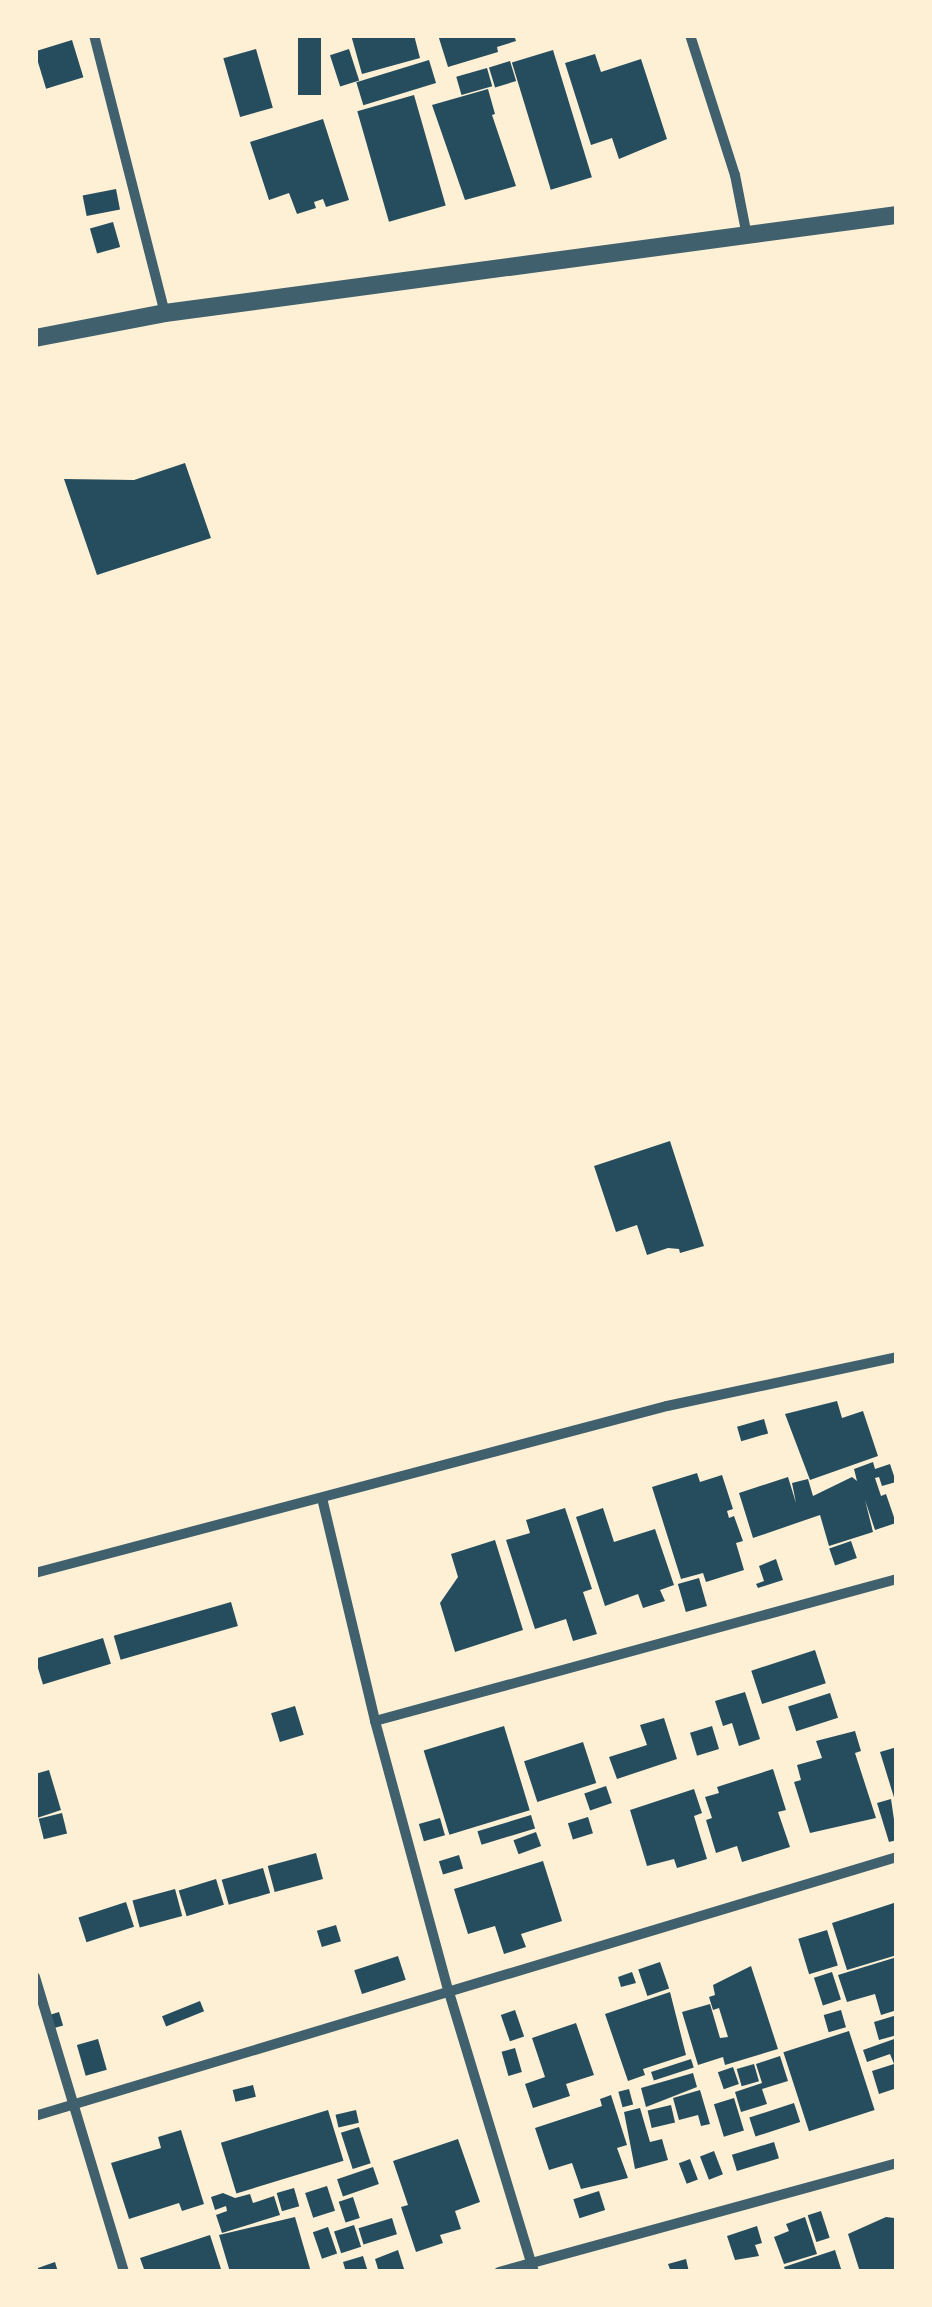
<!DOCTYPE html>
<html>
<head>
<meta charset="utf-8">
<style>
	body { margin:0 }
	#map { position:relative; width:932px; height:2307px; overflow:hidden; background:#fdf0d5; font-family:"Public Sans",sans-serif }
	div>[style] { position:absolute }
	.building>* { inset:0; background:#264d5e; transform-origin:0 0 }
	.minor>* { height:10px; margin:-5px; padding:0 5px; transform-origin:5px; border-radius:5px; background:#3f606c }
	.tertiary>* { height:18px; margin:-9px; padding:0 9px; transform-origin:9px; border-radius:9px; background:#3f606c }
	span { translate:-50% -50%; white-space:nowrap; text-align:center; line-height:1.15; -webkit-text-stroke:8px #fdf0d5; paint-order:stroke }
	.frame { position:absolute; inset:0; border:38px solid #fdf0d5; pointer-events:none }
</style>
</head>
<body>
<div id="map">
	<div class="building">
		<i style="left:298px;top:35px;width:23px;height:60px"></i>
		<i style="clip-path:polygon(351px 35px,414px 35px,420px 58px,362px 74px)"></i>
		<i style="clip-path:polygon(438px 35px,514px 35px,516px 41px,497px 47px,498px 52px,448px 67px)"></i>
		<i style="left:72px;top:40px;width:39px;height:39px;rotate:73deg"></i>
		<i style="left:256px;top:49px;width:61px;height:34px;rotate:74deg"></i>
		<i style="left:349px;top:49px;width:33px;height:20px;rotate:72deg"></i>
		<i style="left:553px;top:50px;width:133px;height:43px;rotate:73deg"></i>
		<i style="clip-path:polygon(595px 54px,601px 72px,641px 59px,667px 139px,619px 159px,612px 138px,591px 145px,565px 63px)"></i>
		<i style="left:429px;top:60px;width:24px;height:76px;rotate:73deg"></i>
		<i style="left:510px;top:61px;width:21px;height:22px;rotate:73deg"></i>
		<i style="left:487px;top:68px;width:19px;height:32px;rotate:74deg"></i>
		<i style="clip-path:polygon(488px 89px,495px 114px,492px 115px,516px 186px,465px 200px,432px 105px)"></i>
		<i style="left:414px;top:95px;width:115px;height:59px;rotate:74deg"></i>
		<i style="clip-path:polygon(323px 119px,349px 200px,326px 207px,323px 199px,314px 202px,316px 208px,297px 214px,289px 193px,269px 200px,250px 142px)"></i>
		<i style="left:116px;top:189px;width:21px;height:34px;rotate:79deg"></i>
		<i style="left:113px;top:222px;width:26px;height:24px;rotate:74deg"></i>
		<i style="clip-path:polygon(185px 463px,211px 538px,97px 575px,64px 479px,134px 480px)"></i>
		<i style="clip-path:polygon(670px 1141px,704px 1246px,680px 1253px,679px 1249px,668px 1248px,647px 1255px,637px 1225px,616px 1232px,594px 1166px)"></i>
		<i style="clip-path:polygon(837px 1401px,842px 1418px,863px 1411px,878px 1456px,810px 1480px,785px 1414px)"></i>
		<i style="left:764px;top:1419px;width:15px;height:28px;rotate:74deg"></i>
		<i style="clip-path:polygon(873px 1462px,875px 1469px,890px 1464px,896px 1482px,882px 1486px,879px 1477px,875px 1478px,881px 1496px,886px 1494px,896px 1523px,875px 1530px,865px 1500px,873px 1532px,829px 1546px,820px 1515px,753px 1538px,739px 1493px,788px 1477px,796px 1503px,792px 1483px,808px 1479px,813px 1496px,852px 1477px,857px 1481px,854px 1469px)"></i>
		<i style="clip-path:polygon(697px 1473px,700px 1482px,722px 1475px,733px 1509px,727px 1511px,729px 1518px,734px 1516px,743px 1541px,736px 1543px,744px 1570px,706px 1582px,703px 1573px,681px 1579px,652px 1487px)"></i>
		<i style="clip-path:polygon(565px 1508px,592px 1589px,583px 1592px,597px 1634px,573px 1641px,566px 1619px,535px 1629px,506px 1540px,530px 1533px,526px 1520px)"></i>
		<i style="clip-path:polygon(603px 1508px,614px 1542px,655px 1529px,674px 1585px,660px 1590px,665px 1601px,643px 1608px,638px 1594px,605px 1606px,576px 1517px)"></i>
		<i style="clip-path:polygon(495px 1540px,523px 1630px,455px 1652px,440px 1603px,458px 1577px,451px 1554px)"></i>
		<i style="left:851px;top:1541px;width:18px;height:23px;rotate:71deg"></i>
		<i style="clip-path:polygon(776px 1559px,783px 1580px,758px 1588px,756px 1584px,764px 1581px,759px 1566px)"></i>
		<i style="left:699px;top:1578px;width:29px;height:22px;rotate:74deg"></i>
		<i style="left:231px;top:1602px;width:25px;height:122px;rotate:74deg"></i>
		<i style="left:103px;top:1638px;width:27px;height:71px;rotate:73deg"></i>
		<i style="left:815px;top:1650px;width:35px;height:67px;rotate:72deg"></i>
		<i style="clip-path:polygon(745px 1692px,760px 1739px,739px 1746px,732px 1723px,723px 1726px,715px 1701px)"></i>
		<i style="left:830px;top:1693px;width:26px;height:44px;rotate:72deg"></i>
		<i style="left:295px;top:1706px;width:30px;height:25px;rotate:73deg"></i>
		<i style="clip-path:polygon(664px 1718px,677px 1759px,617px 1779px,609px 1757px,647px 1745px,640px 1725px)"></i>
		<i style="left:504px;top:1726px;width:88px;height:84px;rotate:73deg"></i>
		<i style="left:712px;top:1726px;width:24px;height:23px;rotate:73deg"></i>
		<i style="clip-path:polygon(855px 1731px,861px 1751px,855px 1753px,876px 1818px,810px 1833px,794px 1782px,801px 1780px,797px 1765px,822px 1758px,816px 1741px)"></i>
		<i style="left:583px;top:1742px;width:43px;height:62px;rotate:72deg"></i>
		<i style="clip-path:polygon(897px 1747px,897px 1804px,896px 1804px,880px 1752px)"></i>
		<i style="clip-path:polygon(773px 1769px,786px 1810px,778px 1812px,790px 1847px,742px 1862px,737px 1846px,716px 1853px,706px 1820px,712px 1818px,705px 1797px,719px 1793px,717px 1787px)"></i>
		<i style="clip-path:polygon(49px 1770px,61px 1810px,37px 1818px,35px 1774px)"></i>
		<i style="left:606px;top:1786px;width:18px;height:23px;rotate:71deg"></i>
		<i style="clip-path:polygon(694px 1789px,702px 1813px,694px 1816px,707px 1859px,677px 1868px,674px 1859px,647px 1866px,630px 1810px)"></i>
		<i style="clip-path:polygon(891px 1799px,897px 1840px,889px 1842px,877px 1803px)"></i>
		<i style="left:62px;top:1813px;width:21px;height:24px;rotate:76deg"></i>
		<i style="left:531px;top:1815px;width:14px;height:56px;rotate:73deg"></i>
		<i style="left:588px;top:1817px;width:17px;height:21px;rotate:73deg"></i>
		<i style="left:440px;top:1818px;width:18px;height:22px;rotate:74deg"></i>
		<i style="left:536px;top:1832px;width:15px;height:24px;rotate:70deg"></i>
		<i style="left:316px;top:1853px;width:27px;height:50px;rotate:75deg"></i>
		<i style="left:459px;top:1855px;width:14px;height:21px;rotate:73deg"></i>
		<i style="clip-path:polygon(543px 1861px,562px 1921px,521px 1934px,526px 1947px,504px 1954px,495px 1926px,468px 1934px,454px 1889px)"></i>
		<i style="left:263px;top:1868px;width:26px;height:43px;rotate:74deg"></i>
		<i style="left:216px;top:1879px;width:27px;height:39px;rotate:73deg"></i>
		<i style="left:175px;top:1889px;width:28px;height:44px;rotate:75deg"></i>
		<i style="left:126px;top:1902px;width:26px;height:50px;rotate:72deg"></i>
		<i style="clip-path:polygon(897px 1902px,897px 1955px,847px 1970px,832px 1923px)"></i>
		<i style="left:336px;top:1925px;width:17px;height:20px;rotate:73deg"></i>
		<i style="left:827px;top:1930px;width:37px;height:30px;rotate:73deg"></i>
		<i style="left:398px;top:1956px;width:25px;height:46px;rotate:72deg"></i>
		<i style="clip-path:polygon(897px 1957px,897px 2010px,881px 2015px,875px 1994px,847px 2002px,838px 1975px)"></i>
		<i style="left:660px;top:1962px;width:28px;height:23px;rotate:71deg"></i>
		<i style="clip-path:polygon(751px 1966px,778px 2049px,725px 2065px,723px 2057px,698px 2065px,682px 2012px,710px 2004px,720px 2038px,728px 2037px,719px 2008px,713px 2010px,709px 1997px,715px 1995px,713px 1985px)"></i>
		<i style="clip-path:polygon(632px 1972px,636px 1983px,621px 1987px,618px 1977px)"></i>
		<i style="left:832px;top:1972px;width:29px;height:19px;rotate:72deg"></i>
		<i style="clip-path:polygon(670px 1992px,686px 2055px,643px 2069px,645px 2075px,628px 2081px,605px 2014px)"></i>
		<i style="left:200px;top:2001px;width:11px;height:41px;rotate:68deg"></i>
		<i style="left:515px;top:2010px;width:28px;height:15px;rotate:71deg"></i>
		<i style="left:841px;top:2010px;width:18px;height:18px;rotate:74deg"></i>
		<i style="left:59px;top:2012px;width:14px;height:10px;rotate:73deg"></i>
		<i style="clip-path:polygon(897px 2015px,897px 2035px,879px 2040px,874px 2022px)"></i>
		<i style="clip-path:polygon(576px 2023px,594px 2075px,566px 2084px,570px 2096px,533px 2108px,525px 2084px,545px 2077px,532px 2038px)"></i>
		<i style="left:849px;top:2031px;width:83px;height:69px;rotate:72deg"></i>
		<i style="clip-path:polygon(897px 2038px,897px 2088px,879px 2094px,872px 2071px,894px 2064px,890px 2054px,867px 2062px,863px 2050px)"></i>
		<i style="left:98px;top:2039px;width:32px;height:22px;rotate:74deg"></i>
		<i style="left:515px;top:2048px;width:25px;height:14px;rotate:74deg"></i>
		<i style="clip-path:polygon(780px 2056px,788px 2081px,762px 2089px,767px 2104px,741px 2112px,735px 2092px,762px 2083px,756px 2064px)"></i>
		<i style="left:691px;top:2059px;width:9px;height:42px;rotate:72deg"></i>
		<i style="left:754px;top:2064px;width:18px;height:18px;rotate:74deg"></i>
		<i style="left:733px;top:2067px;width:18px;height:16px;rotate:71deg"></i>
		<i style="clip-path:polygon(693px 2073px,697px 2087px,646px 2107px,641px 2088px)"></i>
		<i style="left:253px;top:2085px;width:12px;height:21px;rotate:76deg"></i>
		<i style="left:629px;top:2089px;width:16px;height:11px;rotate:75deg"></i>
		<i style="clip-path:polygon(700px 2090px,710px 2124px,701px 2126px,698px 2115px,679px 2120px,673px 2098px)"></i>
		<i style="clip-path:polygon(611px 2095px,627px 2145px,617px 2148px,628px 2178px,581px 2189px,572px 2163px,549px 2170px,535px 2128px,602px 2106px,600px 2099px)"></i>
		<i style="left:734px;top:2098px;width:34px;height:21px;rotate:73deg"></i>
		<i style="left:794px;top:2103px;width:20px;height:47px;rotate:72deg"></i>
		<i style="left:671px;top:2105px;width:18px;height:24px;rotate:77deg"></i>
		<i style="clip-path:polygon(640px 2108px,650px 2142px,662px 2139px,668px 2160px,635px 2169px,624px 2112px)"></i>
		<i style="left:328px;top:2110px;width:53px;height:112px;rotate:73deg"></i>
		<i style="left:356px;top:2110px;width:13px;height:21px;rotate:77deg"></i>
		<i style="left:359px;top:2127px;width:38px;height:19px;rotate:72deg"></i>
		<i style="clip-path:polygon(181px 2130px,204px 2204px,182px 2211px,179px 2203px,129px 2219px,111px 2163px,161px 2148px,158px 2137px)"></i>
		<i style="clip-path:polygon(458px 2139px,480px 2202px,455px 2211px,461px 2229px,440px 2235px,443px 2243px,416px 2252px,401px 2207px,408px 2205px,393px 2161px)"></i>
		<i style="left:774px;top:2142px;width:17px;height:44px;rotate:73deg"></i>
		<i style="left:714px;top:2151px;width:25px;height:15px;rotate:69deg"></i>
		<i style="left:690px;top:2159px;width:22px;height:12px;rotate:69deg"></i>
		<i style="left:373px;top:2167px;width:18px;height:38px;rotate:71deg"></i>
		<i style="left:327px;top:2186px;width:26px;height:23px;rotate:72deg"></i>
		<i style="left:294px;top:2188px;width:19px;height:18px;rotate:74deg"></i>
		<i style="left:599px;top:2191px;width:20px;height:27px;rotate:72deg"></i>
		<i style="clip-path:polygon(223px 2193px,235px 2198px,250px 2194px,253px 2203px,274px 2196px,280px 2215px,222px 2233px,216px 2215px,227px 2211px,226px 2206px,215px 2210px,211px 2197px)"></i>
		<i style="left:353px;top:2197px;width:22px;height:15px;rotate:72deg"></i>
		<i style="left:821px;top:2211px;width:28px;height:14px;rotate:72deg"></i>
		<i style="clip-path:polygon(295px 2217px,311px 2272px,230px 2272px,219px 2235px)"></i>
		<i style="clip-path:polygon(805px 2217px,817px 2254px,784px 2264px,774px 2237px,789px 2231px,786px 2224px)"></i>
		<i style="clip-path:polygon(886px 2217px,894px 2218px,897px 2228px,897px 2272px,860px 2272px,848px 2234px)"></i>
		<i style="left:392px;top:2218px;width:17px;height:35px;rotate:73deg"></i>
		<i style="left:354px;top:2225px;width:23px;height:21px;rotate:72deg"></i>
		<i style="clip-path:polygon(757px 2226px,762px 2243px,755px 2245px,759px 2256px,735px 2260px,727px 2236px)"></i>
		<i style="left:328px;top:2227px;width:28px;height:16px;rotate:71deg"></i>
		<i style="clip-path:polygon(210px 2235px,221px 2269px,227px 2272px,145px 2272px,140px 2258px)"></i>
		<i style="clip-path:polygon(398px 2250px,405px 2272px,379px 2272px,375px 2259px)"></i>
		<i style="clip-path:polygon(835px 2250px,842px 2272px,786px 2272px,784px 2267px)"></i>
		<i style="clip-path:polygon(363px 2256px,368px 2272px,346px 2272px,343px 2262px)"></i>
		<i style="clip-path:polygon(686px 2259px,689px 2272px,671px 2272px,668px 2264px)"></i>
		<i style="clip-path:polygon(55px 2262px,58px 2272px,35px 2272px,35px 2269px)"></i>
	</div>
	<div class="minor">
		<i style="left:94px;top:35px;width:287px;rotate:75.7deg"></i>
		<i style="left:690px;top:35px;width:147px;rotate:72.2deg"></i>
		<i style="left:735px;top:175px;width:62px;rotate:78.9deg"></i>
		<i style="left:322px;top:1498px;width:229px;rotate:76.6deg"></i>
		<i style="left:375px;top:1721px;width:278px;rotate:74.8deg"></i>
		<i style="left:448px;top:1989px;width:296px;rotate:73.1deg"></i>
		<i style="left:35px;top:1573px;width:654px;rotate:-14.8deg"></i>
		<i style="left:667px;top:1406px;width:235px;rotate:-12deg"></i>
		<i style="left:375px;top:1721px;width:541px;rotate:-15.22deg"></i>
		<i style="left:35px;top:1977px;width:308px;rotate:73.2deg"></i>
		<i style="left:35px;top:2116px;width:900px;rotate:-16.72deg"></i>
		<i style="left:499px;top:2272px;width:413px;rotate:-15.3deg"></i>
	</div>
	<div class="tertiary">
		<i style="left:35px;top:338px;width:132px;rotate:-10.9deg"></i>
		<i style="left:165px;top:313px;width:739px;rotate:-7.63deg"></i>
	</div>
	<div class="frame"></div>
</div>
</body>
</html>
